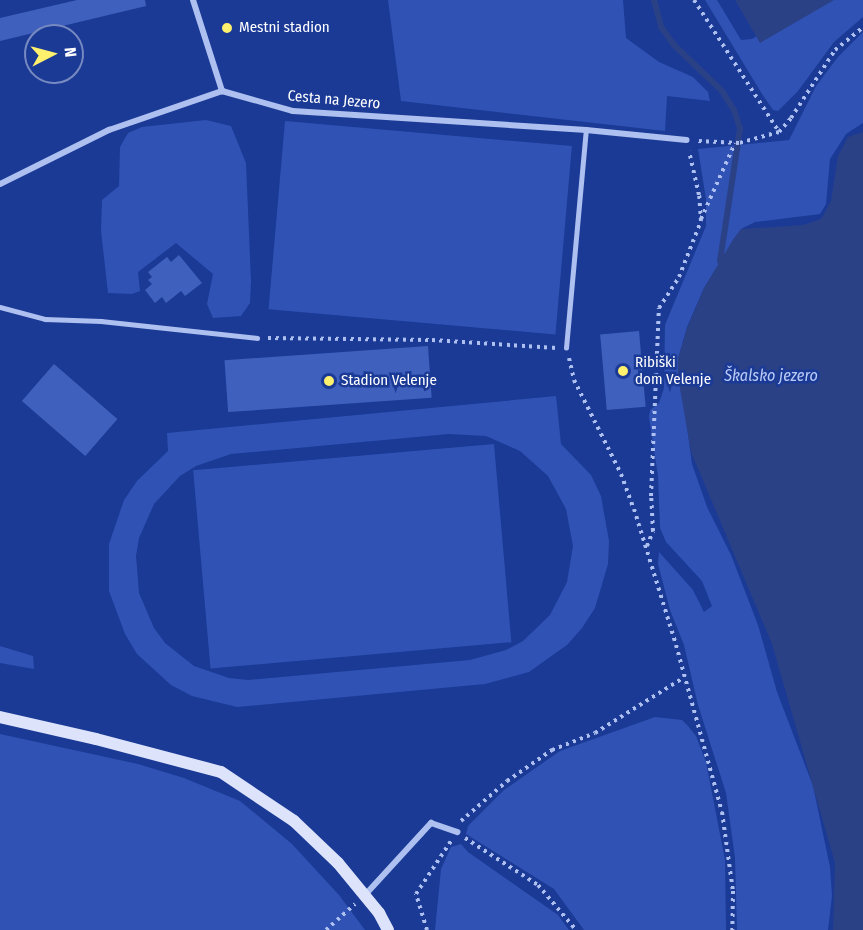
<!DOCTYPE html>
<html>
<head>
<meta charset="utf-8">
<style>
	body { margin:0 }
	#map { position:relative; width:863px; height:930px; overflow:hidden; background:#1b3a96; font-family:"Fira Sans Condensed",sans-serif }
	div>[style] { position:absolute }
	.green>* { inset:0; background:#2f52b4; transform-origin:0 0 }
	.water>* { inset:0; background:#2a4186 }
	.stream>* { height:6px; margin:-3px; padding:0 3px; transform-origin:3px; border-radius:3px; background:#2a4186 }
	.building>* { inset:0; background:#3f60bc; transform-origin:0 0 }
	.path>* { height:4px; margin-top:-2px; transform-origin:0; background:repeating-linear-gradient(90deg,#aec0f0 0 3px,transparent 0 7.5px) }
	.service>* { height:4.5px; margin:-2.25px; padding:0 2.25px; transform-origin:2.25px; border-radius:2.25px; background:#aec0f0 }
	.minor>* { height:6px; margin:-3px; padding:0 3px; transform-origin:3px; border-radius:3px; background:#aec0f0 }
	.secondary>* { height:12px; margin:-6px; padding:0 6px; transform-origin:6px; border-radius:6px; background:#dce3fb }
	.dots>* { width:16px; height:16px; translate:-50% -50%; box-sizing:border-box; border:3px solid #1b3a96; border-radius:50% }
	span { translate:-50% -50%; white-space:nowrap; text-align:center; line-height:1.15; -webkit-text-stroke:5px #1b3a96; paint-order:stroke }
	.poi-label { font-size:15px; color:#fff }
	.left { translate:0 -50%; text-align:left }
	.street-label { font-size:15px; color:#fff }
	.water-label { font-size:16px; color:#bacbf6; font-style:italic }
	.north { position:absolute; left:24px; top:24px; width:60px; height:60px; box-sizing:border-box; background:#1b3a96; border:2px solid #7689c0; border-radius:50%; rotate:84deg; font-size:16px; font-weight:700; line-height:24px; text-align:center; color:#fff }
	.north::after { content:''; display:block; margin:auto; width:21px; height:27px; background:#fff06d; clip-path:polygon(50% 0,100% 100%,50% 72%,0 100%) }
</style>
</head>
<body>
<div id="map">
	<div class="green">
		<i style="clip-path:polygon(388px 0,623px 0,626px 38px,659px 62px,693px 77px,708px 92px,710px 101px,667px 96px,665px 131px,401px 101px)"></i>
		<i style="clip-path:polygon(705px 0,717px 0,741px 40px,752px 39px,818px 0,863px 0,863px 17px,834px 42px,798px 91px,778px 111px,773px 110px,762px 94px)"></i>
		<i style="clip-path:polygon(863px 32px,863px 123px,846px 134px,830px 159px,826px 204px,820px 214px,755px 222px,741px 229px,704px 288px,687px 327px,678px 359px,692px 464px,707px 507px,731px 555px,758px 625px,777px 692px,813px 786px,830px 867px,832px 896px,828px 930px,737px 930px,735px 858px,726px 793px,698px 705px,684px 645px,670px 610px,658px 564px,659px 552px,693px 590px,704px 612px,712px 606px,702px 581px,666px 542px,660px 528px,658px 476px,649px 417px,650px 410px,659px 403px,664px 388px,665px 325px,706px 226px,706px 199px,698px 149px,789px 140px,816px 86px,838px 57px)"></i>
		<i style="clip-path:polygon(206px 120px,231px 126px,246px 163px,251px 281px,250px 303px,241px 316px,213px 318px,207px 304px,213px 274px,176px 243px,138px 272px,140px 291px,132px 294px,108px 293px,101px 231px,102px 200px,119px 186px,120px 147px,128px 133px,142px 127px)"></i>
		<i style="left:285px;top:121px;width:288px;height:189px;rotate:5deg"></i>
		<i style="clip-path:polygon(evenodd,556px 396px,561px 444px,591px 475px,601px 496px,609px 541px,608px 564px,595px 608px,582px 628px,567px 645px,529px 672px,485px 684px,237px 707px,192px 696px,171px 685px,137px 654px,125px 634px,109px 591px,109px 544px,124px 500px,137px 481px,168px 451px,167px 433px,556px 396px,449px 434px,486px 436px,520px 451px,548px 476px,566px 509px,573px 546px,567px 582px,550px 615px,523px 641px,506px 650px,470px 660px,248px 680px,229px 678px,194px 666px,165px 643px,154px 628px,139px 593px,136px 556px,139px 538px,154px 504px,180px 476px,196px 466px,231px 454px,449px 434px)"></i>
		<i style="left:494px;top:444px;width:199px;height:302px;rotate:85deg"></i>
		<i style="clip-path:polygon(0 646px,33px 656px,34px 669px,0 663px)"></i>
		<i style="clip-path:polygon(655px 717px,682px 720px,688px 726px,696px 736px,706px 762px,725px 860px,726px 930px,584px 930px,554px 889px,466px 834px,468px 826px,504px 790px,560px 751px)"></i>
		<i style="clip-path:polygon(0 734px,138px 764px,184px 778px,240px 801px,292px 844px,339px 895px,365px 930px,0 930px)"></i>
		<i style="clip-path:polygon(461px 844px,468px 852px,558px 915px,569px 930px,435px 930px,441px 869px,451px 847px)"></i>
	</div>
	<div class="water">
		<i style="clip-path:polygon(735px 0,834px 0,760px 43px)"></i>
		<i style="clip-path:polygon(863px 132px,863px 930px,833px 930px,835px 863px,772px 644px,691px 452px,678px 377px,678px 359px,687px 328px,704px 288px,734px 238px,741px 229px,803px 225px,821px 219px,831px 201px,838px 156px,848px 137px)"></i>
	</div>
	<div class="stream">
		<i style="left:654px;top:0;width:28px;rotate:75deg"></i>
		<i style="left:661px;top:27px;width:22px;rotate:54deg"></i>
		<i style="left:674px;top:45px;width:66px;rotate:43.8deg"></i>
		<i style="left:722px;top:91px;width:22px;rotate:58deg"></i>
		<i style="left:734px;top:110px;width:20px;rotate:72deg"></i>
		<i style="left:740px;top:129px;width:134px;rotate:98.6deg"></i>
	</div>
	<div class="building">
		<i style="clip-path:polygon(77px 0,145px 0,146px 6px,0 41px,0 18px)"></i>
		<i style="clip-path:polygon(179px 255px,202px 283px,185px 296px,181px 291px,166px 303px,162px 297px,155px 303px,145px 290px,152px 284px,148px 280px,152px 277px,148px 272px,167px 257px,171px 262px)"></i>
		<i style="left:639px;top:331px;width:76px;height:39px;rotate:85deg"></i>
		<i style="left:428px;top:346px;width:52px;height:204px;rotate:86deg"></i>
		<i style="left:54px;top:364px;width:84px;height:49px;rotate:41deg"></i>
	</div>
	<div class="path">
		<i style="left:694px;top:0;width:157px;rotate:57.2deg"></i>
		<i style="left:779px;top:132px;width:41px;rotate:164.6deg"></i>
		<i style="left:739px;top:143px;width:41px;rotate:-177.2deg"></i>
		<i style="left:779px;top:132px;width:18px;rotate:-49deg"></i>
		<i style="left:791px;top:118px;width:81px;rotate:-57.1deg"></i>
		<i style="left:835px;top:50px;width:36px;rotate:-39deg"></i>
		<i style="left:701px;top:219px;width:83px;rotate:-65.9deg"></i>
		<i style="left:268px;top:338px;width:164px;rotate:0.7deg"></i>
		<i style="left:432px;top:340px;width:125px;rotate:3.7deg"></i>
		<i style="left:569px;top:358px;width:23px;rotate:77deg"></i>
		<i style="left:574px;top:380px;width:105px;rotate:63.4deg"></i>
		<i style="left:621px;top:474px;width:37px;rotate:70deg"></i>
		<i style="left:634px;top:509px;width:142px;rotate:72.8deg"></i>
		<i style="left:676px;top:645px;width:173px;rotate:74.6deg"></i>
		<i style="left:722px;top:812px;width:80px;rotate:82.1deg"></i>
		<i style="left:733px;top:891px;width:39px;rotate:91deg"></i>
		<i style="left:647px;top:546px;width:16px;rotate:-68deg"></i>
		<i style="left:653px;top:531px;width:35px;rotate:-93deg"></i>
		<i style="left:651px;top:496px;width:188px;rotate:-87.6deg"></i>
		<i style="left:659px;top:308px;width:37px;rotate:-57deg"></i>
		<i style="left:679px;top:277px;width:60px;rotate:-68.6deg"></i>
		<i style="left:701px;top:221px;width:26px;rotate:-94deg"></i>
		<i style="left:699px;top:195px;width:45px;rotate:-102.8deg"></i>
		<i style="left:461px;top:821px;width:61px;rotate:-41deg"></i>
		<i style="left:507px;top:781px;width:55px;rotate:-34.6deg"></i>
		<i style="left:552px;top:750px;width:46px;rotate:-21.6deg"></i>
		<i style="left:595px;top:733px;width:104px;rotate:-32deg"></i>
		<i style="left:465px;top:838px;width:87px;rotate:32.8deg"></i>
		<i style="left:538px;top:885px;width:59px;rotate:49.8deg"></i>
		<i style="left:326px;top:930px;width:39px;rotate:-42deg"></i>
		<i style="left:427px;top:930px;width:38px;rotate:-107deg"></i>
		<i style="left:416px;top:894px;width:64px;rotate:-56.6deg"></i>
	</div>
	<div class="service">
		<i style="left:0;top:307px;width:47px;rotate:14.9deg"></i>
		<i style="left:45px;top:319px;width:56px;rotate:2deg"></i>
		<i style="left:101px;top:321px;width:157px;rotate:6.2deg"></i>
		<i style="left:566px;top:348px;width:219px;rotate:-84.8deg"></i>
	</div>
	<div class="minor">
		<i style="left:193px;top:0;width:96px;rotate:72.3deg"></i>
		<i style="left:0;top:184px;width:122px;rotate:-26.4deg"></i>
		<i style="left:109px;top:130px;width:120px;rotate:-19deg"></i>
		<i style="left:222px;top:91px;width:74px;rotate:15.7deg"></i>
		<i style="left:293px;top:111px;width:294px;rotate:3.7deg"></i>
		<i style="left:586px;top:130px;width:101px;rotate:5.7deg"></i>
		<i style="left:365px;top:895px;width:98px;rotate:-47.5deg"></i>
		<i style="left:431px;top:823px;width:28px;rotate:19deg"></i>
	</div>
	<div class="secondary">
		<i style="left:0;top:717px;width:98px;rotate:12.9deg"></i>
		<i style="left:96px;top:739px;width:129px;rotate:14.8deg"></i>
		<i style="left:221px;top:772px;width:88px;rotate:33.9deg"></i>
		<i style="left:294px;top:821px;width:61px;rotate:43.7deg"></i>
		<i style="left:338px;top:863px;width:65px;rotate:50.6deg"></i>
		<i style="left:379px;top:913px;width:19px;rotate:62deg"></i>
	</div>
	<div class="dots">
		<i style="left:227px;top:28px;background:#fff06d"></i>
		<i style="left:623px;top:371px;background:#fff06d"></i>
		<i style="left:329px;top:381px;background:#fff06d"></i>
	</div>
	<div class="poi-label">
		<span class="left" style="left:239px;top:28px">Mestni stadion</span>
		<span class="left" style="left:635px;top:371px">Ribiški<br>dom Velenje</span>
		<span class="left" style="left:341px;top:381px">Stadion Velenje</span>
	</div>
	<div class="street-label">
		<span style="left:334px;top:100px;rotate:5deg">Cesta na Jezero</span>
	</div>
	<div class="water-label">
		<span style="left:771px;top:376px">Škalsko jezero</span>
	</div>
	<div class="north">N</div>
</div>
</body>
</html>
